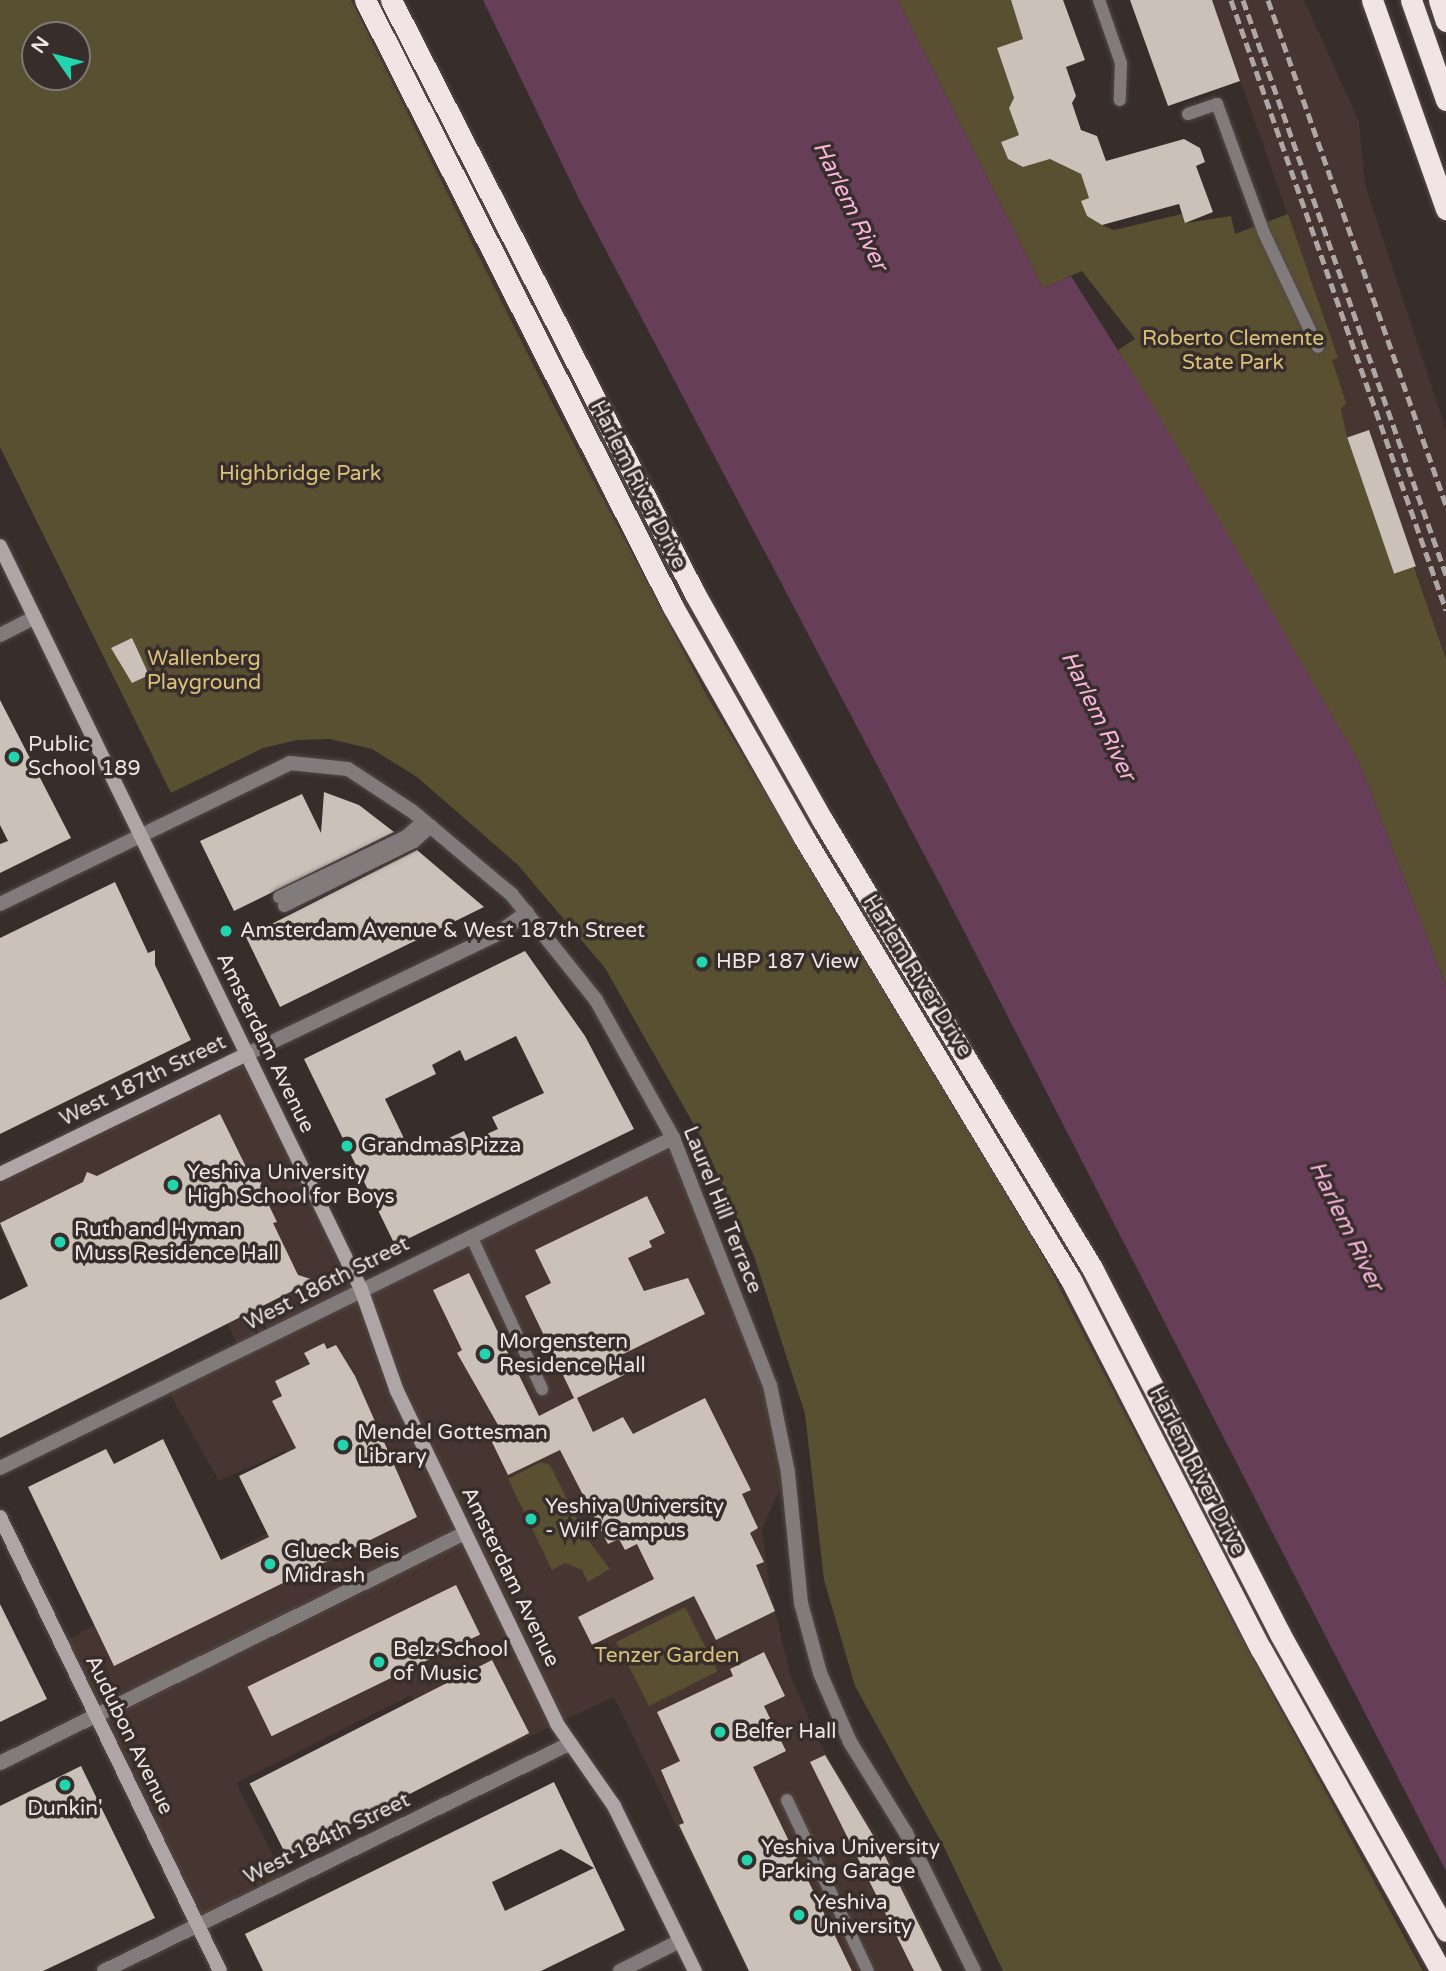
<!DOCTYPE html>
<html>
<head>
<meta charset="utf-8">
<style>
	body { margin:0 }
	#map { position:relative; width:1446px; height:1971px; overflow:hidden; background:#372d2a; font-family:"Varela Round",sans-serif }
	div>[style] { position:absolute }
	.built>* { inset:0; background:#463530 }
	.green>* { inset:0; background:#594f31; transform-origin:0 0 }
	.water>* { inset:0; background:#663e57 }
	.building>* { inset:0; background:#cbc1b8; transform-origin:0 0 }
	.roads { filter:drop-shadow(0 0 2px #544a48) drop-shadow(0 0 2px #544a48) }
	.lane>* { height:12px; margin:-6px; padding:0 6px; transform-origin:6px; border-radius:6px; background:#817b7c }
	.street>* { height:14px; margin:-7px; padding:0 7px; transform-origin:7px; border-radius:7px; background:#817b7c }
	.secondary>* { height:14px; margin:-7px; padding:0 7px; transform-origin:7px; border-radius:7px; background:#afa5a6 }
	.highway>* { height:21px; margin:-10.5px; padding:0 10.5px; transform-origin:10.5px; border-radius:10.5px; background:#f2e4e5 }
	.rail>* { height:5px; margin-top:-2.5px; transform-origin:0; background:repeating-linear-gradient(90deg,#afa7a5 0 10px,transparent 0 15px) }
	.dots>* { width:19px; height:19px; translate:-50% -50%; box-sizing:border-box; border:4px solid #372d2a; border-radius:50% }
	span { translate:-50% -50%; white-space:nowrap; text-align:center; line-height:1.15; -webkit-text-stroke:7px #372d2a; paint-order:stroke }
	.park-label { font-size:21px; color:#dac179 }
	.street-label { font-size:21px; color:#ece5e3 }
	.poi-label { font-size:21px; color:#ece5e3 }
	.left { translate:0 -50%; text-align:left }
	.water-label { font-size:23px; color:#f8b3dd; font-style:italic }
	.north { position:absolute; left:21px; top:21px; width:70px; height:70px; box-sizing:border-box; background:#372d2a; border:2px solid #7f7774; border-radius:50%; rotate:305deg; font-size:19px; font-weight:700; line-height:28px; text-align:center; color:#ece5e3 }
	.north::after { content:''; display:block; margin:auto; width:24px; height:32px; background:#23d5af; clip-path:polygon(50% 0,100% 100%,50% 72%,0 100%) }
</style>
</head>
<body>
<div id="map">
	<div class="built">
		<i style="clip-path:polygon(1212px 0,1304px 0,1359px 121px,1365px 184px,1446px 430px,1446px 659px,1415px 568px,1395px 574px,1347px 437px,1341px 409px,1345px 403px,1332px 360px,1338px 357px)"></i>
		<i style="clip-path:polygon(247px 1054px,361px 1289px,673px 1138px,770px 1385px,788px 1473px,762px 1528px,770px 1590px,791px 1677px,820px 1744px,890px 1856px,944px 1971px,747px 1971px,614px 1697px,449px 1774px,411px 1695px,236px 1783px,287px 1882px,198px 1925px,61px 1643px,312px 1509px,286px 1451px,219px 1481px,166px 1387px,241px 1351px,185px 1238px,39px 1311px,0 1229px,0 1174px)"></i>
	</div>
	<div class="green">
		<i style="clip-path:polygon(evenodd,0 0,351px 0,551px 400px,706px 694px,1041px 1252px,1238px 1631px,1423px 1971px,1003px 1971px,945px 1849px,855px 1686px,824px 1580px,805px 1414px,754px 1256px,701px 1137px,605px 968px,518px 865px,417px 777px,372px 749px,330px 739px,297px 740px,263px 748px,171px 793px,168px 787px,0 447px,0 0,35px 35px,77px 35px,77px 77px,35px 77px,35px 35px)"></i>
		<i style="clip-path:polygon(898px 0,1011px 0,1023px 39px,997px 49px,1014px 98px,1019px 135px,1001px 142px,1008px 159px,1023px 167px,1061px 156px,1064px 166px,1081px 174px,1089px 198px,1082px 201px,1087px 216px,1102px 225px,1114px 230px,1182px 214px,1186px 223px,1231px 216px,1235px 234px,1288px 214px,1338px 358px,1332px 360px,1346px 403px,1341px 409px,1347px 437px,1395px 574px,1414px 567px,1446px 659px,1446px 986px,1359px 762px,1118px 350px,1135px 339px,1082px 271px,1043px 288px)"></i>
		<i style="clip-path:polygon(541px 1462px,550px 1465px,586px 1537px,610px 1569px,588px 1582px,582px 1570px,565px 1563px,552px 1570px,508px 1479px)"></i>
		<i style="left:685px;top:1607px;width:72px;height:77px;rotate:63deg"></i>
	</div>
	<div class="water">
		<i style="clip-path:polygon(483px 0,898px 0,1043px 288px,1071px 276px,1155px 409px,1359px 762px,1446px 986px,1446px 1871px,945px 894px,581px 203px)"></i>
	</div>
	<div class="building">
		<i style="clip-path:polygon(1011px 0,1063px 0,1085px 60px,1066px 67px,1076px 96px,1072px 103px,1081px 130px,1097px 136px,1106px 161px,1184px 139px,1200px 148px,1205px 162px,1196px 166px,1213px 212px,1185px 223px,1179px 204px,1102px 225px,1087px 216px,1081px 201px,1089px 198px,1081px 174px,1050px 159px,1023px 167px,1008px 159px,1001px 142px,1019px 135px,1009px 108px,1014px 98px,997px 48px,1023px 39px)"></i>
		<i style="clip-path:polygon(1130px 0,1212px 0,1240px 81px,1168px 106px)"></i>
		<i style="left:1369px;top:430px;width:144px;height:23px;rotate:71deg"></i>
		<i style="clip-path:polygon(132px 638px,149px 675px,132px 683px,111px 648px)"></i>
		<i style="clip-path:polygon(0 700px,71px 838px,0 873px,0 844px,8px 841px,0 825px)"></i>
		<i style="clip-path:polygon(324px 792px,359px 805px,394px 832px,234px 911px,200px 841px,302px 794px,321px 833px)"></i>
		<i style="clip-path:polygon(417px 850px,484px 907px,280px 1007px,246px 937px)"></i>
		<i style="clip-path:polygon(115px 882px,148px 953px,155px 950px,155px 965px,191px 1040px,0 1134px,0 938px)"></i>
		<i style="clip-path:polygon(evenodd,525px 951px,585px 1036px,634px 1129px,395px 1245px,304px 1059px,525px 951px,516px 1036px,544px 1093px,492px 1117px,498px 1129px,469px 1142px,464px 1131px,412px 1155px,385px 1099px,436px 1074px,432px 1065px,460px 1050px,465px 1061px,516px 1036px)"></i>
		<i style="clip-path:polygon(220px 1114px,250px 1175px,262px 1180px,260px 1187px,277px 1222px,273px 1223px,298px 1275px,314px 1280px,0 1438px,0 1300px,28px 1286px,0 1223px,83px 1182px,87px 1172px,97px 1176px)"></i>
		<i style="clip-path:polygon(647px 1196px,665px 1233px,649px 1241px,652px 1247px,628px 1258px,644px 1291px,688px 1278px,705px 1314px,617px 1357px,626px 1374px,577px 1398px,593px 1432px,623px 1417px,633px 1434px,705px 1398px,751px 1490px,742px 1494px,758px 1528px,750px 1533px,764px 1562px,756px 1565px,775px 1611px,716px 1640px,694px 1596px,592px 1645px,578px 1617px,654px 1579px,637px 1544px,625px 1550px,619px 1539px,608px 1544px,560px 1450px,508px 1475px,490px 1438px,502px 1432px,457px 1353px,462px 1350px,433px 1290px,469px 1273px,539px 1416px,574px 1398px,525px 1296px,551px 1283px,535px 1250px)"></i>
		<i style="clip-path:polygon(324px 1343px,327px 1349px,336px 1345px,355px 1376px,417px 1517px,114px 1666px,28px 1487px,106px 1449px,114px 1464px,163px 1439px,221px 1560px,269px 1537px,239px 1476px,296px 1448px,272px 1401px,282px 1396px,275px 1381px,310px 1364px,304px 1353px)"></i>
		<i style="left:456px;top:1585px;width:55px;height:232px;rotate:64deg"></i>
		<i style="clip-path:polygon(0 1604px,47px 1699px,0 1722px)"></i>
		<i style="clip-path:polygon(764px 1652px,785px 1696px,764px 1706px,786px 1751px,753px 1767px,852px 1971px,749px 1971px,679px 1825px,684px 1823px,661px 1770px,680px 1761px,657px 1712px,733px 1676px,730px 1669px)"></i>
		<i style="left:492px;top:1660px;width:82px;height:272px;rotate:63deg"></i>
		<i style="clip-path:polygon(825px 1755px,883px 1852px,942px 1971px,914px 1971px,810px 1762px)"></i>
		<i style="clip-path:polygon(81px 1766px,155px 1918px,43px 1971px,0 1971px,0 1806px)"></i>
		<i style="clip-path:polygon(evenodd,554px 1782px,625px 1930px,541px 1971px,263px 1971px,245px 1934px,554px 1782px,561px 1849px,594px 1868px,505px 1911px,492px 1882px,561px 1849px)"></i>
	</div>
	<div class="roads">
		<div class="lane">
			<i style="left:1099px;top:0;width:67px;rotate:70.8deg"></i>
			<i style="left:1121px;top:63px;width:37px;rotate:92deg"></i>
			<i style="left:1188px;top:114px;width:31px;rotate:-19deg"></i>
			<i style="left:1217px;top:104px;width:137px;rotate:70deg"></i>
			<i style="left:1264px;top:233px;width:126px;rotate:64.7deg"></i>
			<i style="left:279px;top:897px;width:141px;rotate:-25.7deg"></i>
			<i style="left:406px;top:836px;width:24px;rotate:-42deg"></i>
			<i style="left:284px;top:906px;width:145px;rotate:-26.2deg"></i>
			<i style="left:414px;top:842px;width:24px;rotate:-42deg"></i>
			<i style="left:471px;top:1236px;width:169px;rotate:65.1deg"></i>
			<i style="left:787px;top:1800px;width:189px;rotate:64.7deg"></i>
		</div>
		<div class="street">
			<i style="left:0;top:635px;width:39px;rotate:-27deg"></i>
			<i style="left:0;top:904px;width:322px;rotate:-25.9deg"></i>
			<i style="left:290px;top:763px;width:58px;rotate:5.9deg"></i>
			<i style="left:348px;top:769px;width:77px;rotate:33.3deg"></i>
			<i style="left:412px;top:811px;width:131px;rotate:40deg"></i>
			<i style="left:512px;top:895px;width:134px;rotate:51.3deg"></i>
			<i style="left:596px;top:1000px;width:158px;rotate:60.8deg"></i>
			<i style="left:673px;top:1138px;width:265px;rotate:68.6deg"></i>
			<i style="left:770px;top:1385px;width:90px;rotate:78.4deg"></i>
			<i style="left:788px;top:1473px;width:131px;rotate:84.3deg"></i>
			<i style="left:801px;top:1603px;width:73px;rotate:74.8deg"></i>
			<i style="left:820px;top:1673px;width:75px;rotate:66.5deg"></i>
			<i style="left:850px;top:1742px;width:107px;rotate:58.4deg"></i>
			<i style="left:906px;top:1833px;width:154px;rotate:63.8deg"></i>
			<i style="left:247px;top:1054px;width:277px;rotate:-25.6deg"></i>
			<i style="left:497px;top:934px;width:37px;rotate:-36deg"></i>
			<i style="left:0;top:1468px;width:750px;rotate:-26.12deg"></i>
			<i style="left:0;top:1763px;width:519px;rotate:-26.32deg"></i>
			<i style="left:104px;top:1971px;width:517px;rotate:-26.02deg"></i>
			<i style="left:620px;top:1971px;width:67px;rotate:-26.6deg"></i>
		</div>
		<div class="secondary">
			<i style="left:0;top:546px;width:826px;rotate:64.09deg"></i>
			<i style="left:361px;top:1289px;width:108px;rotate:70.6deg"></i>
			<i style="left:397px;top:1391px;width:369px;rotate:64.3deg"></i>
			<i style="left:557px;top:1724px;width:100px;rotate:55.2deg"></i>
			<i style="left:614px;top:1806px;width:184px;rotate:63.9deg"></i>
			<i style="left:0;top:1174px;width:275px;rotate:-25.9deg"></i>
			<i style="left:0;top:1517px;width:504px;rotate:64.15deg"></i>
		</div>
		<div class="highway">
			<i style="left:365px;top:0;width:681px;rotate:63.1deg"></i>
			<i style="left:673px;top:607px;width:263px;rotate:60.4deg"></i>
			<i style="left:803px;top:836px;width:519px;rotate:58.88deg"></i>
			<i style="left:1071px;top:1280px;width:415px;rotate:62.8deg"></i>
			<i style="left:1261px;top:1649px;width:369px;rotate:60.8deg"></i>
			<i style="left:391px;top:0;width:667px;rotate:62.9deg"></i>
			<i style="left:695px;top:594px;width:261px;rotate:60.6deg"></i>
			<i style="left:823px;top:821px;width:522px;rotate:58.96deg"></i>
			<i style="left:1092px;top:1268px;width:411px;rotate:62.8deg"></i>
			<i style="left:1280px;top:1634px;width:340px;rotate:60.8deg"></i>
			<i style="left:1372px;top:0;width:222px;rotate:70.5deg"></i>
			<i style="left:1411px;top:0;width:106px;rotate:70.7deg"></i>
			<i style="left:1439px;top:0;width:22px;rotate:72deg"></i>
		</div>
	</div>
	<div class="rail">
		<i style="left:1231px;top:0;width:647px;rotate:70.58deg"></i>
		<i style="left:1243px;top:0;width:610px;rotate:70.55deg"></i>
		<i style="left:1268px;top:0;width:535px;rotate:70.58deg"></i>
	</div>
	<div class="dots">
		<i style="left:14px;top:757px;background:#23d5af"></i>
		<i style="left:226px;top:931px;background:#23d5af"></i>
		<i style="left:702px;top:962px;background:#23d5af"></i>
		<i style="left:347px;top:1146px;background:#23d5af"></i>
		<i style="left:173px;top:1185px;background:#23d5af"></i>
		<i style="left:60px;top:1242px;background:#23d5af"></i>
		<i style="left:485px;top:1354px;background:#23d5af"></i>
		<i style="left:343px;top:1445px;background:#23d5af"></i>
		<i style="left:531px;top:1519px;background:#23d5af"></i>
		<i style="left:270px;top:1564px;background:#23d5af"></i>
		<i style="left:379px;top:1662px;background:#23d5af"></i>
		<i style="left:720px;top:1732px;background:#23d5af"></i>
		<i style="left:65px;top:1785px;background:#23d5af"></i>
		<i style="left:747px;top:1860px;background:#23d5af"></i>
		<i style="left:799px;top:1915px;background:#23d5af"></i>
	</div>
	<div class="park-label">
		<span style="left:1233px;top:351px">Roberto Clemente<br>State Park</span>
		<span style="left:300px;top:474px">Highbridge Park</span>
		<span style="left:204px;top:671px">Wallenberg<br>Playground</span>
		<span style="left:667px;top:1656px">Tenzer Garden</span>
	</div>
	<div class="street-label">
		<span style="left:638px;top:485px;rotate:63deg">Harlem River Drive</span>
		<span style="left:917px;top:976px;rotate:58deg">Harlem River Drive</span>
		<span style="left:265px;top:1043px;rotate:64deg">Amsterdam Avenue</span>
		<span style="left:143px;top:1081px;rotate:-26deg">West 187th Street</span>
		<span style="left:722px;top:1210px;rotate:68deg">Laurel Hill Terrace</span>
		<span style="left:327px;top:1284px;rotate:-27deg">West 186th Street</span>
		<span style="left:1197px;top:1471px;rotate:63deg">Harlem River Drive</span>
		<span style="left:510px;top:1577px;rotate:64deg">Amsterdam Avenue</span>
		<span style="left:129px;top:1735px;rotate:64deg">Audubon Avenue</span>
		<span style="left:327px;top:1839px;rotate:-26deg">West 184th Street</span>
	</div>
	<div class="poi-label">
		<span class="left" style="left:28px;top:757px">Public<br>School 189</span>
		<span class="left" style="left:240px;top:931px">Amsterdam Avenue &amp; West 187th Street</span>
		<span class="left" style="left:716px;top:962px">HBP 187 View</span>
		<span class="left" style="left:361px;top:1146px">Grandmas Pizza</span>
		<span class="left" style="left:187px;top:1185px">Yeshiva University<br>High School for Boys</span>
		<span class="left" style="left:74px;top:1242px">Ruth and Hyman<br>Muss Residence Hall</span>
		<span class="left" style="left:499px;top:1354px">Morgenstern<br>Residence Hall</span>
		<span class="left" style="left:357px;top:1445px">Mendel Gottesman<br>Library</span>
		<span class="left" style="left:545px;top:1519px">Yeshiva University<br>- Wilf Campus</span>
		<span class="left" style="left:284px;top:1564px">Glueck Beis<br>Midrash</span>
		<span class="left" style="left:393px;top:1662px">Belz School<br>of Music</span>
		<span class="left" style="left:734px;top:1732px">Belfer Hall</span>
		<span style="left:65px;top:1809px">Dunkin'</span>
		<span class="left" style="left:761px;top:1860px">Yeshiva University<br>Parking Garage</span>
		<span class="left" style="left:813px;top:1915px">Yeshiva<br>University</span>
	</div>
	<div class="water-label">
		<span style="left:850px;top:206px;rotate:64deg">Harlem River</span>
		<span style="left:1098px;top:716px;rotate:64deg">Harlem River</span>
		<span style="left:1346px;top:1226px;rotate:64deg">Harlem River</span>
	</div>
	<div class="north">N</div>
</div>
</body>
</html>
